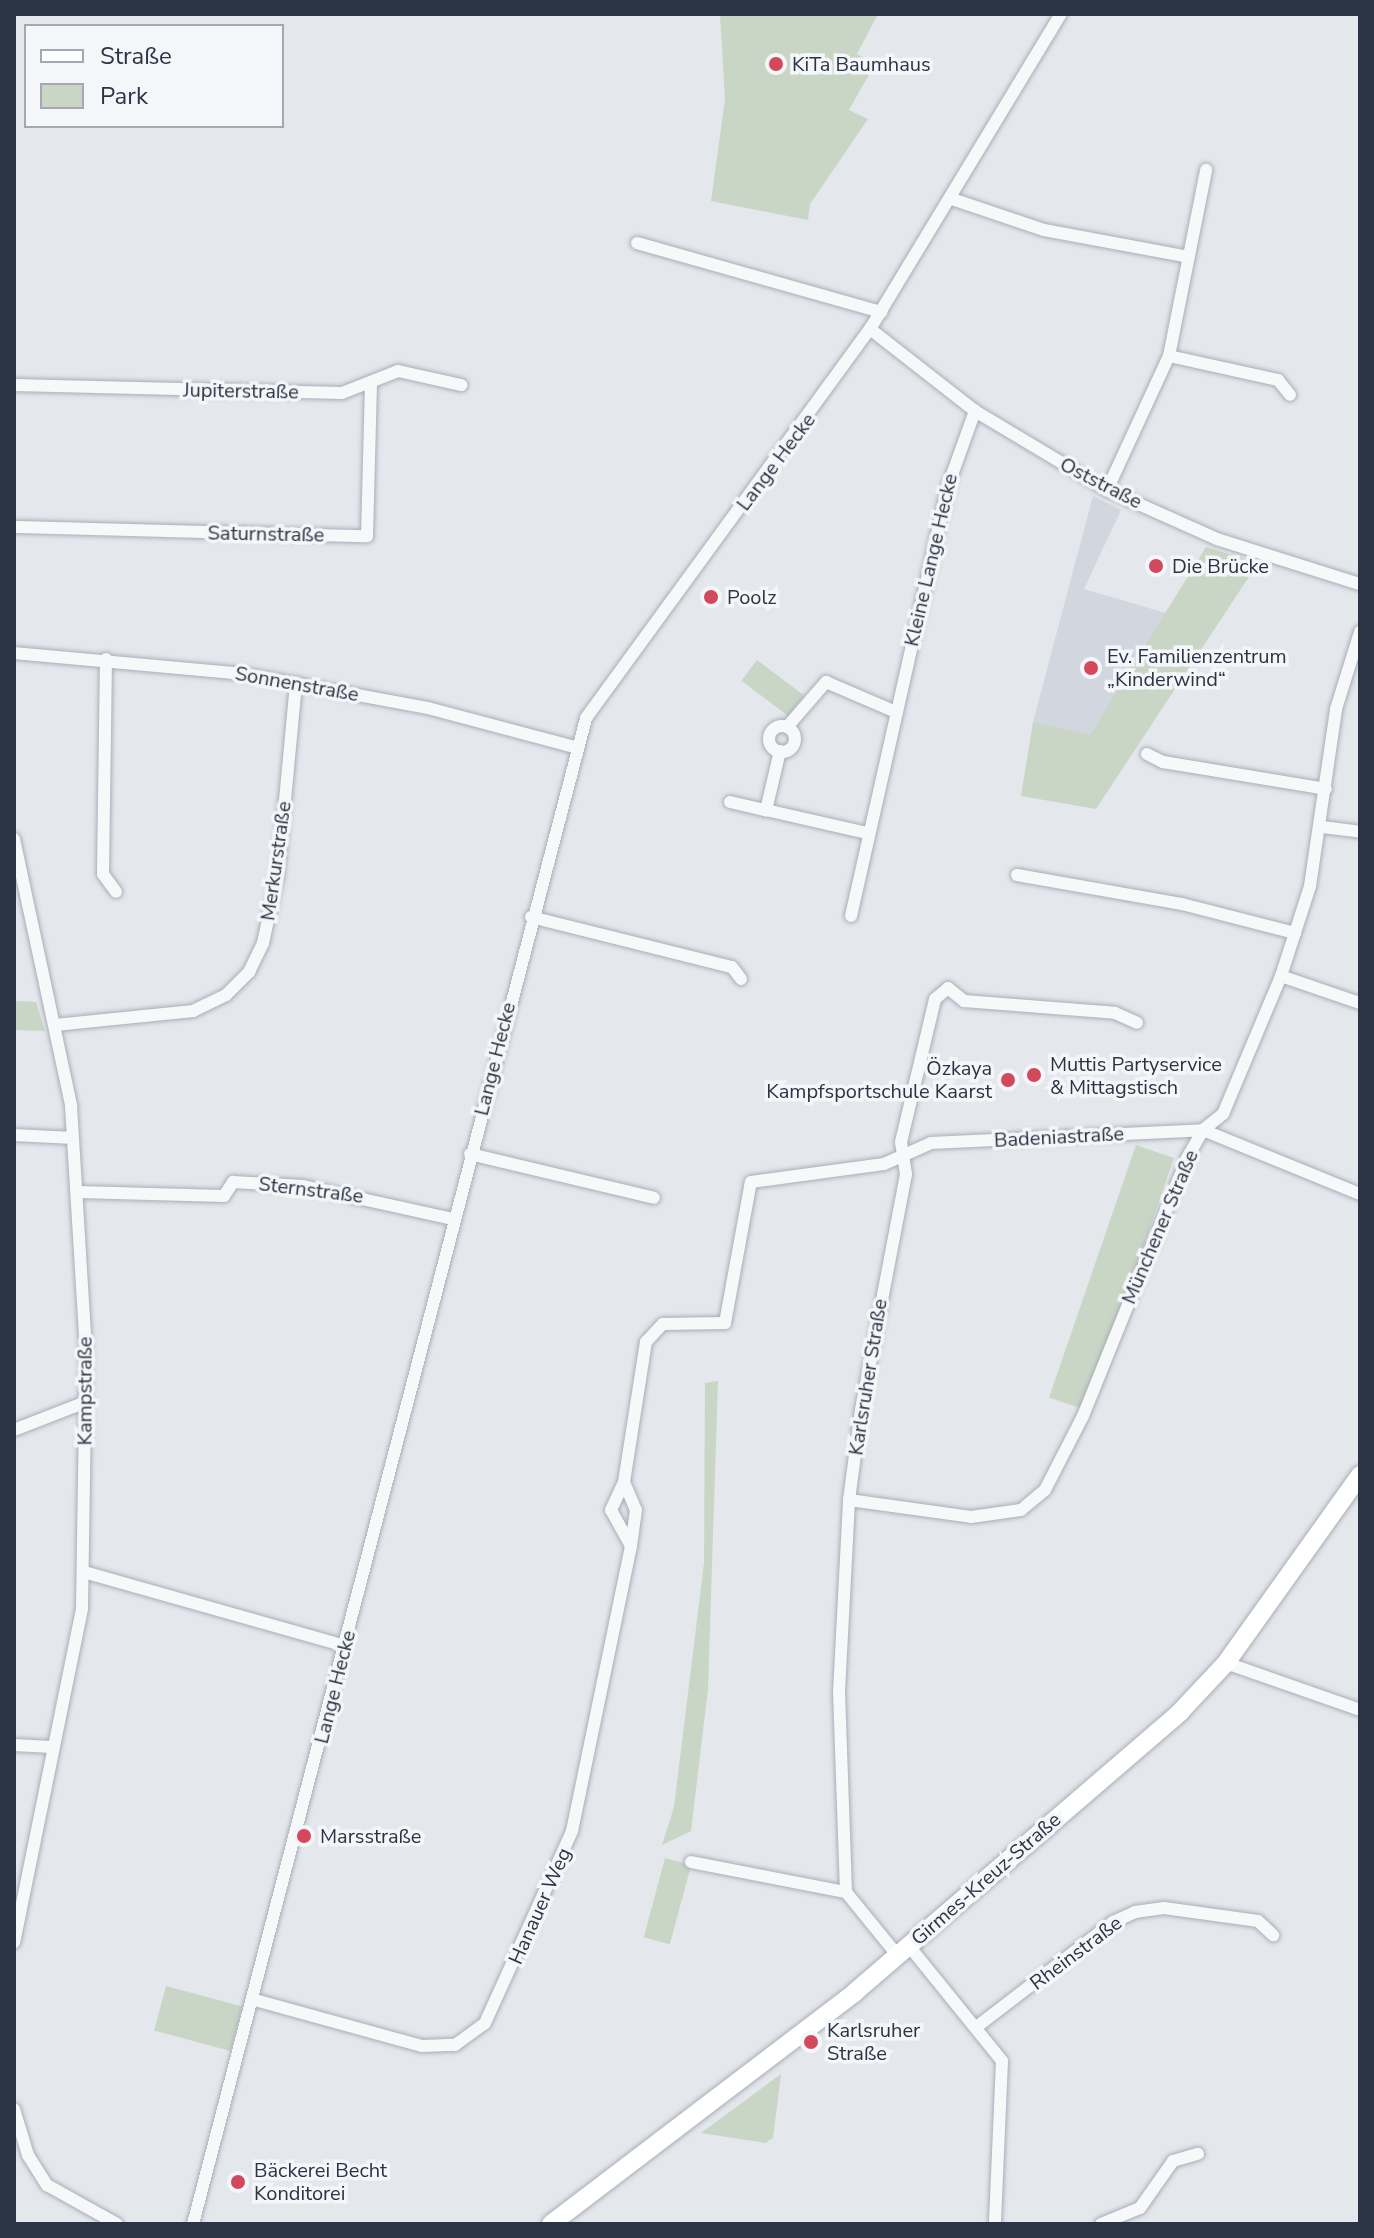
<!DOCTYPE html>
<html>
<head>
<meta charset="utf-8">
<style>
	body { margin:0 }
	#map { position:relative; width:1374px; height:2238px; overflow:hidden; background:#e4e7ec; font-family:"Nunito Sans",sans-serif }
	div>[style] { position:absolute }
	.built>* { inset:0; background:#d2d6de }
	.green>* { inset:0; background:#c9d6c5; transform-origin:0 0 }
	.roads { filter:drop-shadow(0 0 2px #a9aeb7) drop-shadow(0 0 2px #a9aeb7) }
	.street>* { height:12px; margin:-6px; padding:0 6px; transform-origin:6px; border-radius:6px; background:#f7f8fa }
	.street>.ring { margin:-6px; padding:0; box-sizing:content-box; background:none; border:12px solid #f7f8fa; border-radius:50% }
	.secondary>* { height:18px; margin:-9px; padding:0 9px; transform-origin:9px; border-radius:9px; background:#fff }
	.dots>* { width:22px; height:22px; translate:-50% -50%; box-sizing:border-box; border:4px solid #f4f6f9; border-radius:50% }
	span { translate:-50% -50%; white-space:nowrap; text-align:center; line-height:1.15; -webkit-text-stroke:7px #f4f6f9; paint-order:stroke }
	.poi-label { font-size:20px; color:#2b3445 }
	.left { translate:0 -50%; text-align:left }
	.right { translate:-100% -50%; text-align:right }
	.street-label { font-size:20px; color:#2b3445 }
	.frame { position:absolute; inset:0; border:16px solid #2b3445; pointer-events:none }
	.legend { position:absolute; left:24px; top:24px; width:260px; height:104px; box-sizing:border-box; background:#f4f6f9; border:2px solid #a4a8b1; margin:0; padding:10px 14px; list-style:none; font-size:24px; color:#2b3445 }
	.legend li { display:flex; align-items:center; gap:16px; height:40px }
	.legend b { width:40px; border:2px solid #a4a8b1 }
</style>
</head>
<body>
<div id="map">
	<div class="built">
		<i style="clip-path:polygon(1093px 496px,1121px 510px,1084px 589px,1169px 614px,1090px 736px,1033px 722px)"></i>
	</div>
	<div class="green">
		<i style="clip-path:polygon(720px 14px,894px 14px,877px 16px,857px 54px,875px 64px,849px 110px,868px 119px,810px 204px,808px 220px,711px 201px,725px 99px)"></i>
		<i style="clip-path:polygon(1206px 547px,1258px 563px,1096px 809px,1021px 796px,1033px 722px,1090px 735px)"></i>
		<i style="left:757px;top:660px;width:59px;height:26px;rotate:37deg"></i>
		<i style="clip-path:polygon(14px 1001px,36px 1002px,45px 1031px,14px 1030px)"></i>
		<i style="left:1136px;top:1145px;width:40px;height:267px;rotate:19deg"></i>
		<i style="clip-path:polygon(718px 1381px,708px 1689px,691px 1831px,662px 1845px,674px 1807px,704px 1563px,705px 1383px)"></i>
		<i style="left:665px;top:1858px;width:27px;height:82px;rotate:15deg"></i>
		<i style="left:166px;top:1986px;width:79px;height:46px;rotate:15deg"></i>
		<i style="clip-path:polygon(781px 2074px,773px 2138px,765px 2143px,701px 2133px)"></i>
	</div>
	<div class="roads">
		<div class="street">
			<i style="left:952px;top:199px;width:97px;rotate:18.6deg"></i>
			<i style="left:1044px;top:230px;width:147px;rotate:10.5deg"></i>
			<i style="left:637px;top:243px;width:254px;rotate:15.8deg"></i>
			<i style="left:870px;top:329px;width:133px;rotate:38deg"></i>
			<i style="left:975px;top:411px;width:154px;rotate:30.9deg"></i>
			<i style="left:1107px;top:490px;width:120px;rotate:24deg"></i>
			<i style="left:1217px;top:539px;width:150px;rotate:17.5deg"></i>
			<i style="left:1169px;top:356px;width:112px;rotate:12.4deg"></i>
			<i style="left:1278px;top:380px;width:19px;rotate:51deg"></i>
			<i style="left:14px;top:385px;width:328px;rotate:1.4deg"></i>
			<i style="left:342px;top:393px;width:60px;rotate:-21.4deg"></i>
			<i style="left:398px;top:371px;width:65px;rotate:12.5deg"></i>
			<i style="left:1107px;top:490px;width:148px;rotate:-65.2deg"></i>
			<i style="left:1169px;top:356px;width:190px;rotate:-78.7deg"></i>
			<i style="left:14px;top:527px;width:353px;rotate:1.5deg"></i>
			<i style="left:367px;top:536px;width:152px;rotate:-88.5deg"></i>
			<i style="left:14px;top:653px;width:231px;rotate:5.2deg"></i>
			<i style="left:244px;top:674px;width:187px;rotate:10.5deg"></i>
			<i style="left:428px;top:708px;width:152px;rotate:14.9deg"></i>
			<i style="left:106px;top:659px;width:215px;rotate:90.8deg"></i>
			<i style="left:103px;top:874px;width:22px;rotate:54deg"></i>
			<i class="ring" style="left:769px;top:726px;width:14px;height:14px"></i>
			<i style="left:787px;top:727px;width:60px;rotate:-49.1deg"></i>
			<i style="left:826px;top:682px;width:76px;rotate:23.2deg"></i>
			<i style="left:780px;top:751px;width:61px;rotate:103.3deg"></i>
			<i style="left:766px;top:810px;width:104px;rotate:12.8deg"></i>
			<i style="left:1147px;top:754px;width:18px;rotate:27deg"></i>
			<i style="left:1163px;top:762px;width:165px;rotate:9.4deg"></i>
			<i style="left:730px;top:802px;width:37px;rotate:13deg"></i>
			<i style="left:1322px;top:827px;width:38px;rotate:7deg"></i>
			<i style="left:14px;top:839px;width:273px;rotate:77.9deg"></i>
			<i style="left:71px;top:1106px;width:245px;rotate:86.5deg"></i>
			<i style="left:86px;top:1351px;width:258px;rotate:90.9deg"></i>
			<i style="left:82px;top:1609px;width:340px;rotate:101.5deg"></i>
			<i style="left:1017px;top:875px;width:168px;rotate:10deg"></i>
			<i style="left:1182px;top:904px;width:117px;rotate:14.4deg"></i>
			<i style="left:851px;top:916px;width:441px;rotate:-77.3deg"></i>
			<i style="left:948px;top:486px;width:80px;rotate:-70.2deg"></i>
			<i style="left:531px;top:917px;width:207px;rotate:14deg"></i>
			<i style="left:732px;top:967px;width:15px;rotate:53deg"></i>
			<i style="left:1281px;top:976px;width:83px;rotate:18.9deg"></i>
			<i style="left:55px;top:1025px;width:139px;rotate:-5.8deg"></i>
			<i style="left:193px;top:1011px;width:37px;rotate:-26deg"></i>
			<i style="left:226px;top:995px;width:33px;rotate:-45deg"></i>
			<i style="left:249px;top:972px;width:32px;rotate:-64deg"></i>
			<i style="left:263px;top:943px;width:71px;rotate:-77.7deg"></i>
			<i style="left:278px;top:874px;width:192px;rotate:-84.6deg"></i>
			<i style="left:14px;top:1135px;width:59px;rotate:2.9deg"></i>
			<i style="left:470px;top:1154px;width:189px;rotate:13.4deg"></i>
			<i style="left:78px;top:1192px;width:146px;rotate:1.6deg"></i>
			<i style="left:224px;top:1196px;width:17px;rotate:-57deg"></i>
			<i style="left:233px;top:1182px;width:70px;rotate:3.3deg"></i>
			<i style="left:303px;top:1186px;width:154px;rotate:12.4deg"></i>
			<i style="left:14px;top:1430px;width:77px;rotate:-21.3deg"></i>
			<i style="left:624px;top:1482px;width:30px;rotate:67deg"></i>
			<i style="left:636px;top:1510px;width:36px;rotate:98deg"></i>
			<i style="left:849px;top:1500px;width:123px;rotate:7.9deg"></i>
			<i style="left:971px;top:1517px;width:50px;rotate:-8deg"></i>
			<i style="left:1021px;top:1510px;width:31px;rotate:-40deg"></i>
			<i style="left:1045px;top:1490px;width:83px;rotate:-62.8deg"></i>
			<i style="left:1083px;top:1416px;width:278px;rotate:-68deg"></i>
			<i style="left:1187px;top:1158px;width:32px;rotate:-60deg"></i>
			<i style="left:1203px;top:1130px;width:26px;rotate:-39deg"></i>
			<i style="left:1223px;top:1114px;width:150px;rotate:-67.2deg"></i>
			<i style="left:1281px;top:976px;width:95px;rotate:-72.1deg"></i>
			<i style="left:1310px;top:886px;width:179px;rotate:-81.6deg"></i>
			<i style="left:1336px;top:709px;width:81px;rotate:-72.7deg"></i>
			<i style="left:84px;top:1572px;width:272px;rotate:15.8deg"></i>
			<i style="left:1226px;top:1663px;width:142px;rotate:19.3deg"></i>
			<i style="left:14px;top:1745px;width:37px;rotate:3deg"></i>
			<i style="left:691px;top:1862px;width:158px;rotate:11deg"></i>
			<i style="left:909px;top:1946px;width:148px;rotate:51deg"></i>
			<i style="left:1002px;top:2061px;width:163px;rotate:92.5deg"></i>
			<i style="left:898px;top:1956px;width:82px;rotate:-129.1deg"></i>
			<i style="left:846px;top:1892px;width:200px;rotate:-92deg"></i>
			<i style="left:839px;top:1692px;width:192px;rotate:-87deg"></i>
			<i style="left:849px;top:1500px;width:91px;rotate:-82.4deg"></i>
			<i style="left:861px;top:1410px;width:240px;rotate:-79.2deg"></i>
			<i style="left:906px;top:1174px;width:32px;rotate:-99deg"></i>
			<i style="left:901px;top:1142px;width:147px;rotate:-76.6deg"></i>
			<i style="left:935px;top:999px;width:17px;rotate:-40deg"></i>
			<i style="left:948px;top:988px;width:21px;rotate:39deg"></i>
			<i style="left:964px;top:1001px;width:151px;rotate:4.5deg"></i>
			<i style="left:1115px;top:1013px;width:24px;rotate:24deg"></i>
			<i style="left:255px;top:2000px;width:173px;rotate:15.4deg"></i>
			<i style="left:422px;top:2046px;width:33px;rotate:-2deg"></i>
			<i style="left:455px;top:2045px;width:37px;rotate:-36deg"></i>
			<i style="left:485px;top:2023px;width:211px;rotate:-65.6deg"></i>
			<i style="left:572px;top:1831px;width:291px;rotate:-78.3deg"></i>
			<i style="left:631px;top:1546px;width:41px;rotate:-119.1deg"></i>
			<i style="left:611px;top:1510px;width:31px;rotate:-65deg"></i>
			<i style="left:624px;top:1482px;width:142px;rotate:-81.1deg"></i>
			<i style="left:646px;top:1342px;width:25px;rotate:-47deg"></i>
			<i style="left:663px;top:1324px;width:62px;rotate:-0.9deg"></i>
			<i style="left:725px;top:1323px;width:143px;rotate:-79.6deg"></i>
			<i style="left:751px;top:1182px;width:134px;rotate:-7.7deg"></i>
			<i style="left:884px;top:1164px;width:51px;rotate:-24.1deg"></i>
			<i style="left:931px;top:1143px;width:272px;rotate:-2.7deg"></i>
			<i style="left:1203px;top:1130px;width:170px;rotate:22.2deg"></i>
			<i style="left:979px;top:2025px;width:169px;rotate:-37.5deg"></i>
			<i style="left:1113px;top:1922px;width:24px;rotate:-24deg"></i>
			<i style="left:1135px;top:1912px;width:29px;rotate:-8deg"></i>
			<i style="left:1164px;top:1908px;width:95px;rotate:7.9deg"></i>
			<i style="left:1258px;top:1921px;width:21px;rotate:43deg"></i>
			<i style="left:14px;top:2109px;width:48px;rotate:73.1deg"></i>
			<i style="left:28px;top:2155px;width:36px;rotate:58deg"></i>
			<i style="left:47px;top:2185px;width:80px;rotate:29.1deg"></i>
			<i style="left:193px;top:2224px;width:1556px;rotate:-75.37deg"></i>
			<i style="left:586px;top:718px;width:482px;rotate:-53.9deg"></i>
			<i style="left:870px;top:329px;width:368px;rotate:-58.8deg"></i>
			<i style="left:1101px;top:2224px;width:42px;rotate:-22.3deg"></i>
			<i style="left:1140px;top:2208px;width:57px;rotate:-54.9deg"></i>
			<i style="left:1173px;top:2161px;width:26px;rotate:-16deg"></i>
		</div>
		<div class="secondary">
			<i style="left:551px;top:2224px;width:382px;rotate:-37.3deg"></i>
			<i style="left:855px;top:1992px;width:429px;rotate:-40.7deg"></i>
			<i style="left:1180px;top:1712px;width:67px;rotate:-46.8deg"></i>
			<i style="left:1226px;top:1663px;width:231px;rotate:-54.5deg"></i>
		</div>
	</div>
	<div class="dots">
		<i style="left:776px;top:64px;background:#d1495b"></i>
		<i style="left:1156px;top:566px;background:#d1495b"></i>
		<i style="left:711px;top:597px;background:#d1495b"></i>
		<i style="left:1091px;top:668px;background:#d1495b"></i>
		<i style="left:1034px;top:1075px;background:#d1495b"></i>
		<i style="left:1008px;top:1080px;background:#d1495b"></i>
		<i style="left:304px;top:1836px;background:#d1495b"></i>
		<i style="left:811px;top:2042px;background:#d1495b"></i>
		<i style="left:238px;top:2182px;background:#d1495b"></i>
	</div>
	<div class="poi-label">
		<span class="left" style="left:792px;top:64px">KiTa Baumhaus</span>
		<span class="left" style="left:1172px;top:566px">Die Brücke</span>
		<span class="left" style="left:727px;top:597px">Poolz</span>
		<span class="left" style="left:1107px;top:668px">Ev. Familienzentrum<br>„Kinderwind“</span>
		<span class="left" style="left:1050px;top:1076px">Muttis Partyservice<br>&amp; Mittagstisch</span>
		<span class="right" style="left:992px;top:1080px">Özkaya<br>Kampfsportschule Kaarst</span>
		<span class="left" style="left:320px;top:1836px">Marsstraße</span>
		<span class="left" style="left:827px;top:2042px">Karlsruher<br>Straße</span>
		<span class="left" style="left:254px;top:2182px">Bäckerei Becht<br>Konditorei</span>
	</div>
	<div class="street-label">
		<span style="left:241px;top:391px;rotate:1deg">Jupiterstraße</span>
		<span style="left:776px;top:462px;rotate:-53deg">Lange Hecke</span>
		<span style="left:1101px;top:483px;rotate:27deg">Oststraße</span>
		<span style="left:266px;top:534px;rotate:1deg">Saturnstraße</span>
		<span style="left:931px;top:560px;rotate:-77deg">Kleine Lange Hecke</span>
		<span style="left:297px;top:684px;rotate:10deg">Sonnenstraße</span>
		<span style="left:276px;top:861px;rotate:-82deg">Merkurstraße</span>
		<span style="left:495px;top:1059px;rotate:-76deg">Lange Hecke</span>
		<span style="left:1059px;top:1137px;rotate:-3deg">Badeniastraße</span>
		<span style="left:311px;top:1190px;rotate:7deg">Sternstraße</span>
		<span style="left:1160px;top:1227px;rotate:-67deg">Münchener Straße</span>
		<span style="left:868px;top:1377px;rotate:-81deg">Karlsruher Straße</span>
		<span style="left:85px;top:1391px;rotate:-90deg">Kampstraße</span>
		<span style="left:335px;top:1687px;rotate:-76deg">Lange Hecke</span>
		<span style="left:986px;top:1879px;rotate:-41deg">Girmes-Kreuz-Straße</span>
		<span style="left:540px;top:1906px;rotate:-66deg">Hanauer Weg</span>
		<span style="left:1076px;top:1953px;rotate:-37deg">Rheinstraße</span>
	</div>
	<div class="frame"></div>
	<ul class="legend">
	<li><b style="height:10px;background:#fff"></b>Straße</li>
	<li><b style="height:22px;background:#c9d6c5"></b>Park</li>
	</ul>
</div>
</body>
</html>
